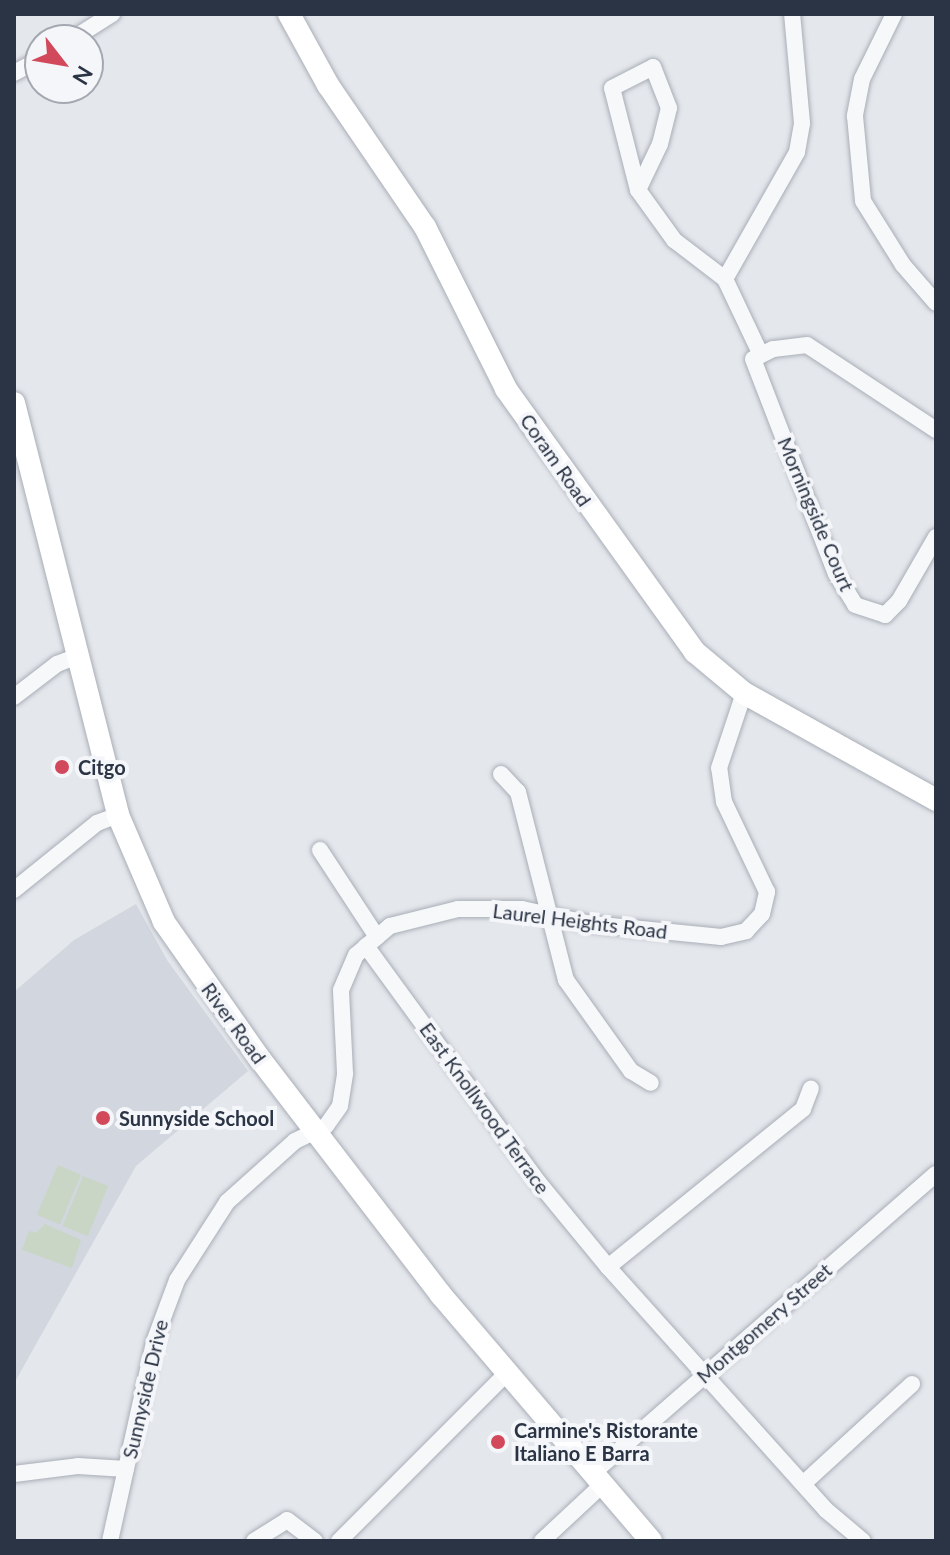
<!DOCTYPE html>
<html>
<head>
<meta charset="utf-8">
<style>
	body { margin:0 }
	#map { position:relative; width:950px; height:1555px; overflow:hidden; background:#e4e7ec; font-family:Lato,sans-serif }
	div>[style] { position:absolute }
	.built>* { inset:0; background:#d2d6de }
	.green>* { inset:0; background:#c9d6c5; transform-origin:0 0 }
	.roads { filter:drop-shadow(0 0 2px #a9aeb7) drop-shadow(0 0 2px #a9aeb7) }
	.street>* { height:16px; margin:-8px; padding:0 8px; transform-origin:8px; border-radius:8px; background:#f7f8fa }
	.secondary>* { height:22px; margin:-11px; padding:0 11px; transform-origin:11px; border-radius:11px; background:#fff }
	.dots>* { width:22px; height:22px; translate:-50% -50%; box-sizing:border-box; border:4px solid #f4f6f9; border-radius:50% }
	span { translate:-50% -50%; white-space:nowrap; text-align:center; line-height:1.15; -webkit-text-stroke:8px #f4f6f9; paint-order:stroke }
	.street-label { font-size:20px; color:#2b3445 }
	.poi-label { font-size:20px; color:#2b3445; font-weight:700 }
	.left { translate:0 -50%; text-align:left }
	.frame { position:absolute; inset:0; border:16px solid #2b3445; pointer-events:none }
	.north { position:absolute; left:24px; top:24px; width:80px; height:80px; box-sizing:border-box; background:#f4f6f9; border:2px solid #a4a8b1; border-radius:50%; rotate:121deg; font-size:22px; font-weight:700; line-height:32px; text-align:center; color:#2b3445 }
	.north::after { content:''; display:block; margin:auto; width:28px; height:36px; background:#d1495b; clip-path:polygon(50% 0,100% 100%,50% 72%,0 100%) }
</style>
</head>
<body>
<div id="map">
	<div class="built">
		<i style="clip-path:polygon(136px 904px,167px 960px,248px 1071px,136px 1166px,16px 1380px,14px 992px,74px 940px)"></i>
	</div>
	<div class="green">
		<i style="left:58px;top:1165px;width:25px;height:54px;rotate:23deg"></i>
		<i style="left:83px;top:1176px;width:27px;height:54px;rotate:22deg"></i>
		<i style="clip-path:polygon(45px 1224px,81px 1240px,72px 1268px,22px 1250px,29px 1231px,36px 1233px)"></i>
	</div>
	<div class="roads">
		<div class="street">
			<i style="left:894px;top:14px;width:72px;rotate:116.2deg"></i>
			<i style="left:862px;top:79px;width:38px;rotate:101deg"></i>
			<i style="left:855px;top:116px;width:85px;rotate:84.6deg"></i>
			<i style="left:863px;top:201px;width:75px;rotate:58deg"></i>
			<i style="left:903px;top:265px;width:50px;rotate:49deg"></i>
			<i style="left:71px;top:40px;width:49px;rotate:-32.4deg"></i>
			<i style="left:653px;top:67px;width:44px;rotate:68.7deg"></i>
			<i style="left:669px;top:108px;width:37px;rotate:104deg"></i>
			<i style="left:660px;top:144px;width:51px;rotate:115.6deg"></i>
			<i style="left:638px;top:190px;width:105px;rotate:-104.3deg"></i>
			<i style="left:612px;top:88px;width:46px;rotate:-27.1deg"></i>
			<i style="left:14px;top:73px;width:30px;rotate:-28deg"></i>
			<i style="left:638px;top:190px;width:62px;rotate:54.2deg"></i>
			<i style="left:674px;top:240px;width:64px;rotate:37.4deg"></i>
			<i style="left:725px;top:279px;width:84px;rotate:64.7deg"></i>
			<i style="left:725px;top:279px;width:146px;rotate:-60.4deg"></i>
			<i style="left:797px;top:152px;width:29px;rotate:-80deg"></i>
			<i style="left:802px;top:123px;width:109px;rotate:-95.2deg"></i>
			<i style="left:936px;top:430px;width:154px;rotate:-146.6deg"></i>
			<i style="left:807px;top:345px;width:34px;rotate:173deg"></i>
			<i style="left:773px;top:349px;width:22px;rotate:153deg"></i>
			<i style="left:753px;top:359px;width:230px;rotate:68.9deg"></i>
			<i style="left:836px;top:574px;width:36px;rotate:58deg"></i>
			<i style="left:855px;top:605px;width:32px;rotate:18deg"></i>
			<i style="left:885px;top:615px;width:20px;rotate:-45deg"></i>
			<i style="left:899px;top:601px;width:74px;rotate:-60deg"></i>
			<i style="left:14px;top:697px;width:54px;rotate:-37.5deg"></i>
			<i style="left:57px;top:664px;width:22px;rotate:-21deg"></i>
			<i style="left:501px;top:774px;width:25px;rotate:47deg"></i>
			<i style="left:518px;top:792px;width:194px;rotate:75.7deg"></i>
			<i style="left:566px;top:980px;width:112px;rotate:54.5deg"></i>
			<i style="left:631px;top:1071px;width:23px;rotate:31deg"></i>
			<i style="left:320px;top:850px;width:104px;rotate:56.8deg"></i>
			<i style="left:14px;top:890px;width:107px;rotate:-38.9deg"></i>
			<i style="left:97px;top:823px;width:22px;rotate:-21deg"></i>
			<i style="left:366px;top:946px;width:293px;rotate:53.9deg"></i>
			<i style="left:539px;top:1183px;width:109px;rotate:50.6deg"></i>
			<i style="left:608px;top:1267px;width:326px;rotate:48.1deg"></i>
			<i style="left:826px;top:1510px;width:48px;rotate:40deg"></i>
			<i style="left:608px;top:1267px;width:251px;rotate:-39deg"></i>
			<i style="left:803px;top:1109px;width:22px;rotate:-69deg"></i>
			<i style="left:593px;top:1473px;width:455px;rotate:-41.1deg"></i>
			<i style="left:14px;top:1474px;width:64px;rotate:-7.1deg"></i>
			<i style="left:78px;top:1466px;width:48px;rotate:3.6deg"></i>
			<i style="left:803px;top:1484px;width:148px;rotate:-42.5deg"></i>
			<i style="left:110px;top:1541px;width:204px;rotate:-77.5deg"></i>
			<i style="left:154px;top:1342px;width:66px;rotate:-69.6deg"></i>
			<i style="left:177px;top:1280px;width:93px;rotate:-57.3deg"></i>
			<i style="left:227px;top:1202px;width:91px;rotate:-41.9deg"></i>
			<i style="left:295px;top:1141px;width:34px;rotate:-26deg"></i>
			<i style="left:326px;top:1126px;width:24px;rotate:-55deg"></i>
			<i style="left:340px;top:1106px;width:33px;rotate:-81deg"></i>
			<i style="left:345px;top:1073px;width:83px;rotate:-92.8deg"></i>
			<i style="left:341px;top:990px;width:38px;rotate:-67deg"></i>
			<i style="left:356px;top:955px;width:45px;rotate:-40.5deg"></i>
			<i style="left:390px;top:926px;width:70px;rotate:-14deg"></i>
			<i style="left:458px;top:909px;width:64px"></i>
			<i style="left:522px;top:909px;width:71px;rotate:12.3deg"></i>
			<i style="left:591px;top:924px;width:131px;rotate:5.7deg"></i>
			<i style="left:721px;top:937px;width:26px;rotate:-13deg"></i>
			<i style="left:746px;top:931px;width:23px;rotate:-47deg"></i>
			<i style="left:762px;top:914px;width:23px;rotate:-77deg"></i>
			<i style="left:767px;top:892px;width:100px;rotate:-115.5deg"></i>
			<i style="left:724px;top:802px;width:34px;rotate:-98deg"></i>
			<i style="left:719px;top:768px;width:79px;rotate:-71.6deg"></i>
			<i style="left:254px;top:1541px;width:39px;rotate:-32deg"></i>
			<i style="left:287px;top:1520px;width:35px;rotate:37deg"></i>
			<i style="left:339px;top:1541px;width:236px;rotate:-45deg"></i>
			<i style="left:542px;top:1541px;width:82px;rotate:-43deg"></i>
		</div>
		<div class="secondary">
			<i style="left:289px;top:14px;width:81px;rotate:61.2deg"></i>
			<i style="left:328px;top:85px;width:172px;rotate:55.7deg"></i>
			<i style="left:425px;top:227px;width:181px;rotate:63.4deg"></i>
			<i style="left:506px;top:389px;width:324px;rotate:54.3deg"></i>
			<i style="left:695px;top:652px;width:64px;rotate:39.9deg"></i>
			<i style="left:744px;top:693px;width:220px;rotate:29.1deg"></i>
			<i style="left:14px;top:403px;width:425px;rotate:75.8deg"></i>
			<i style="left:118px;top:815px;width:116px;rotate:66.7deg"></i>
			<i style="left:164px;top:922px;width:167px;rotate:55deg"></i>
			<i style="left:260px;top:1059px;width:297px;rotate:52.5deg"></i>
			<i style="left:441px;top:1295px;width:323px;rotate:49.5deg"></i>
		</div>
	</div>
	<div class="dots">
		<i style="left:62px;top:767px;background:#d1495b"></i>
		<i style="left:103px;top:1118px;background:#d1495b"></i>
		<i style="left:498px;top:1442px;background:#d1495b"></i>
	</div>
	<div class="street-label">
		<span style="left:556px;top:460px;rotate:55deg">Coram Road</span>
		<span style="left:816px;top:514px;rotate:67deg">Morningside Court</span>
		<span style="left:580px;top:921px;rotate:7deg">Laurel Heights Road</span>
		<span style="left:234px;top:1023px;rotate:54deg">River Road</span>
		<span style="left:485px;top:1108px;rotate:54deg">East Knollwood Terrace</span>
		<span style="left:764px;top:1323px;rotate:-41deg">Montgomery Street</span>
		<span style="left:145px;top:1389px;rotate:-77deg">Sunnyside Drive</span>
	</div>
	<div class="poi-label">
		<span class="left" style="left:78px;top:767px">Citgo</span>
		<span class="left" style="left:119px;top:1118px">Sunnyside School</span>
		<span class="left" style="left:514px;top:1442px">Carmine's Ristorante<br>Italiano E Barra</span>
	</div>
	<div class="frame"></div>
	<div class="north">N</div>
</div>
</body>
</html>
